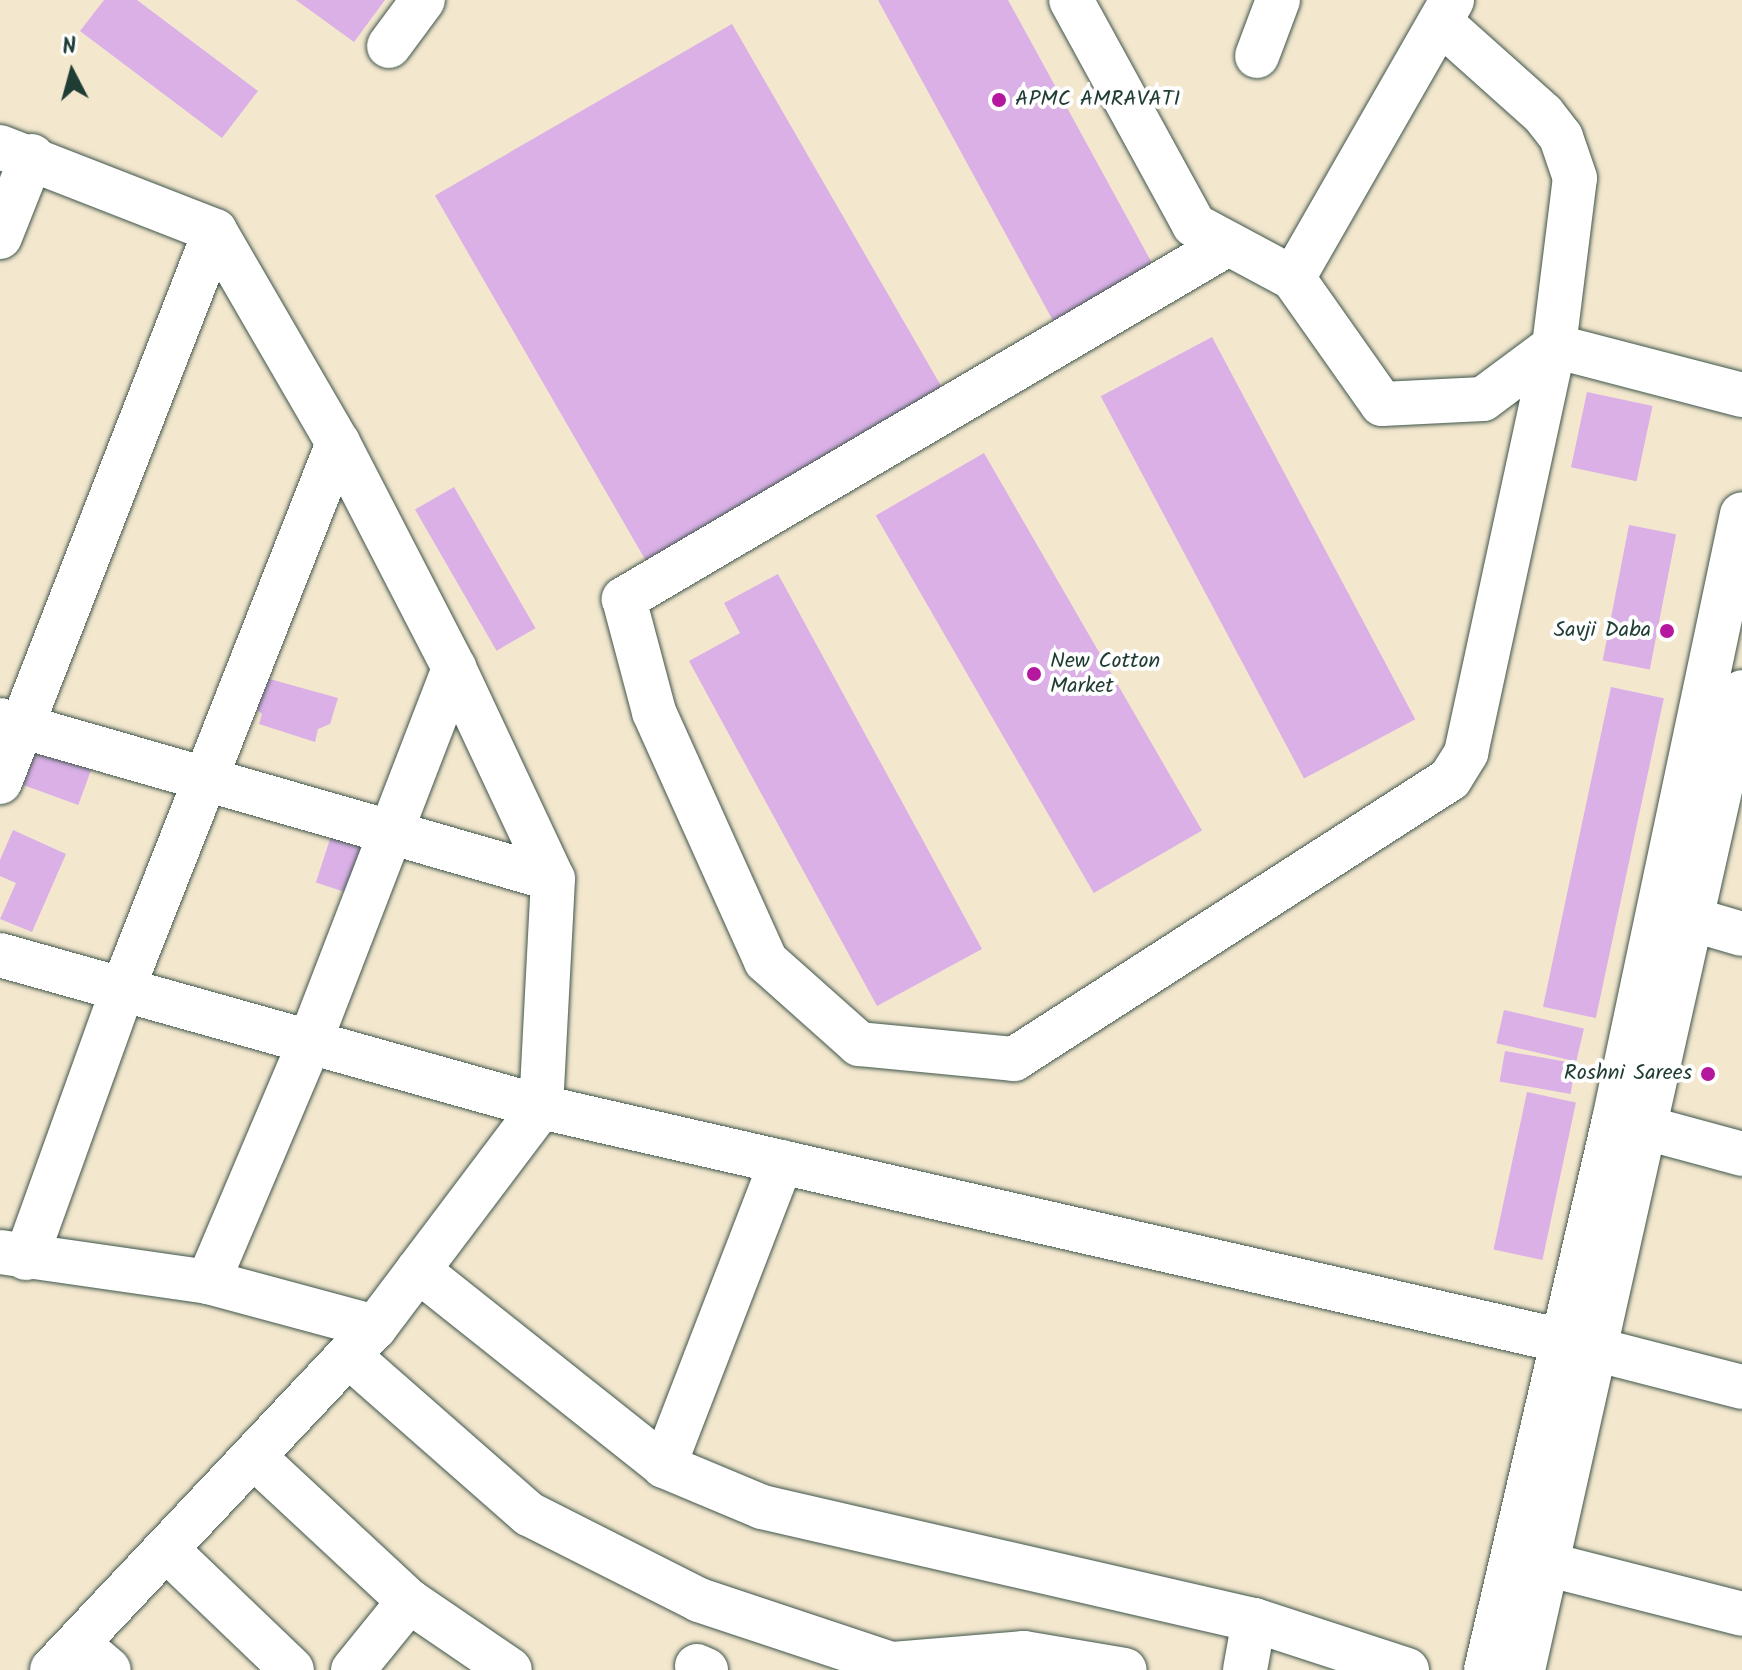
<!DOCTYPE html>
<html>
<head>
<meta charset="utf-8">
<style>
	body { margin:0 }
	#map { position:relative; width:1742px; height:1670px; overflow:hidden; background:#f3e7ce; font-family:Kalam,sans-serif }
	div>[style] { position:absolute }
	.building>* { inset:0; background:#dab0e7; transform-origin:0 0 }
	.roads { filter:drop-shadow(0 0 2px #3f564b) drop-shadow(0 0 2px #3f564b) }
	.minor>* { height:44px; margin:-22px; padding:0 22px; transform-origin:22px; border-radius:22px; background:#fff }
	.dots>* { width:22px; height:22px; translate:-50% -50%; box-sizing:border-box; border:4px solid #fff; border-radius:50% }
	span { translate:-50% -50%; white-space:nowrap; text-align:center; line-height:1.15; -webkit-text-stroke:8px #fff; paint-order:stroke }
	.poi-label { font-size:22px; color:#1f3d34 }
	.left { translate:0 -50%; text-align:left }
	.right { translate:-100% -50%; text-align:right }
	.north { position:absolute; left:32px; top:32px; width:80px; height:80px; -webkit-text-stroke:6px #fff; paint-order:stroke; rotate:354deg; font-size:22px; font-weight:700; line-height:32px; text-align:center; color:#1f3d34 }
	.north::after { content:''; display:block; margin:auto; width:28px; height:36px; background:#1f3d34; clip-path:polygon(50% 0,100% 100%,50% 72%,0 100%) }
</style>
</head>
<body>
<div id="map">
	<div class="building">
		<i style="clip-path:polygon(104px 0,137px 0,258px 91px,222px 138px,80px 31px)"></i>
		<i style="clip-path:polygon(296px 0,385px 0,354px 42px)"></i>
		<i style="clip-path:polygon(878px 0,1008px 0,1158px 274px,1057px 328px)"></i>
		<i style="left:732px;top:24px;width:423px;height:343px;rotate:60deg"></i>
		<i style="left:1212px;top:337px;width:433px;height:126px;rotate:62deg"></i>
		<i style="left:1587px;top:392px;width:67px;height:77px;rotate:12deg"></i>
		<i style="left:984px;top:453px;width:436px;height:125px;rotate:60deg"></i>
		<i style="left:454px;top:487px;width:163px;height:45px;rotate:60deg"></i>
		<i style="left:1629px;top:525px;width:48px;height:138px;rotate:11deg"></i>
		<i style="clip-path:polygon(778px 574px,982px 949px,877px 1006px,689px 661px,740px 633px,724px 603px)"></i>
		<i style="clip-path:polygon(266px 678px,338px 698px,330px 724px,318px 729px,315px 742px,259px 724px,262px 714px,253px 706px)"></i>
		<i style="left:1611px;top:687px;width:54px;height:327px;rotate:12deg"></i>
		<i style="left:31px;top:742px;width:66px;height:43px;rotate:20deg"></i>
		<i style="clip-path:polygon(13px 830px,66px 854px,32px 932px,0 919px,16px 883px,0 876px,0 860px)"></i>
		<i style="left:331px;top:836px;width:33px;height:49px;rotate:18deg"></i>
		<i style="left:1504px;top:1010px;width:82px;height:34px;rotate:13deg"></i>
		<i style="left:1505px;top:1051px;width:72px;height:31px;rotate:10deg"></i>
		<i style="left:1527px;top:1092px;width:50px;height:161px;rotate:12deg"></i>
	</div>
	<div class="roads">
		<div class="minor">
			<i style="left:1071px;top:0;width:256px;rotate:61.3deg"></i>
			<i style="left:1194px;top:225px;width:112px;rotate:28.2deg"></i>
			<i style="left:1293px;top:278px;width:154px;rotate:54.8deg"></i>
			<i style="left:1382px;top:404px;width:101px;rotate:-2.8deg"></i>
			<i style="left:1483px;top:399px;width:89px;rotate:-36.7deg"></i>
			<i style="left:1554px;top:346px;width:194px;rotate:14.6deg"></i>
			<i style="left:389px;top:46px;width:57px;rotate:-53.5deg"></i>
			<i style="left:1257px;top:56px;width:60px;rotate:-69.4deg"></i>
			<i style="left:0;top:147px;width:231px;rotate:21.3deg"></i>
			<i style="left:215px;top:231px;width:245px;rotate:59.9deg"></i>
			<i style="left:338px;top:443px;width:253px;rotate:62.7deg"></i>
			<i style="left:454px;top:668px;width:233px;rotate:64.9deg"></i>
			<i style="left:553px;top:879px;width:228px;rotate:93deg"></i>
			<i style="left:541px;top:1107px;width:276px;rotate:127deg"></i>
			<i style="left:375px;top:1327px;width:471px;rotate:133.3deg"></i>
			<i style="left:0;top:237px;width:87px;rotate:-68.4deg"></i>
			<i style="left:1228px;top:244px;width:701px;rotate:149.56deg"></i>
			<i style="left:624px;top:599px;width:117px;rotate:75.1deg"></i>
			<i style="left:654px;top:712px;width:273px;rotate:65.8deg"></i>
			<i style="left:766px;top:961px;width:125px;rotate:41.7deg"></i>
			<i style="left:859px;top:1044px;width:156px;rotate:5.5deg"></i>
			<i style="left:1014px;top:1059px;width:518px;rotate:-32.71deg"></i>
			<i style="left:1450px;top:779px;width:31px;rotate:-58deg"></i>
			<i style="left:1466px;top:753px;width:416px;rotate:-77.8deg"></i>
			<i style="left:1554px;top:346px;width:169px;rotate:-82.9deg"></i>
			<i style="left:1575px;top:178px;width:43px;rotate:-108.9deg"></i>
			<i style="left:1561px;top:137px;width:29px;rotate:-128deg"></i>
			<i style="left:1543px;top:114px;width:138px;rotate:-138.2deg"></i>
			<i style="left:1293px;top:278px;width:320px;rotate:-60.2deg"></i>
			<i style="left:0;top:720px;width:575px;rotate:16.04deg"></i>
			<i style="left:0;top:782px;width:591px;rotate:-68.68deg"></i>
			<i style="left:1664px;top:911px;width:81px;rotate:16.4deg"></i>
			<i style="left:0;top:955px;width:562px;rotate:15.69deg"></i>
			<i style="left:541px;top:1107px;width:1048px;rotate:12.9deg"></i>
			<i style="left:1563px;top:1341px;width:185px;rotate:14.4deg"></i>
			<i style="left:1617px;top:1120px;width:130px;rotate:15.2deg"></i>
			<i style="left:0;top:1252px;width:210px;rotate:8.2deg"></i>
			<i style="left:208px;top:1282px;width:173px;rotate:15.1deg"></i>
			<i style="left:26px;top:1258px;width:287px;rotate:-70.2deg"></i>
			<i style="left:123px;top:988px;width:586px;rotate:-68.47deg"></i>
			<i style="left:418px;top:1270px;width:315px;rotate:38.5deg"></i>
			<i style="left:664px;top:1466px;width:106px;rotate:22.7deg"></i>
			<i style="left:762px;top:1507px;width:505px;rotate:12.94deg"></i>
			<i style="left:1254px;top:1620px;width:161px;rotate:18.1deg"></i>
			<i style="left:208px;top:1282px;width:264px;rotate:-67deg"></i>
			<i style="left:311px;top:1039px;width:398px;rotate:-68.9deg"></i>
			<i style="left:349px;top:1356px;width:240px;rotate:41.3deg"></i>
			<i style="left:529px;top:1514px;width:191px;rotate:26.8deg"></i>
			<i style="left:699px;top:1600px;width:222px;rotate:18.4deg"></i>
			<i style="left:254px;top:1457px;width:212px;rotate:42.9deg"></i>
			<i style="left:409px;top:1601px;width:122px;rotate:34.3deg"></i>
			<i style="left:664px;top:1466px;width:326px;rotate:-68.9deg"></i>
			<i style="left:167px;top:1550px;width:173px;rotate:43.8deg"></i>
			<i style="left:1519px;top:1557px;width:230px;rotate:14.3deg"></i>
			<i style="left:78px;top:1644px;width:40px;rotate:40deg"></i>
			<i style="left:893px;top:1664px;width:131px;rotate:-4.8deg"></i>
			<i style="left:1024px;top:1653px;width:102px;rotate:9.6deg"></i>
			<i style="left:697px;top:1666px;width:10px;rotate:24deg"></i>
			<i style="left:353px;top:1670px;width:89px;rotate:-50.9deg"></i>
			<i style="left:1245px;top:1670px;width:51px;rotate:-79.8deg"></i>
			<i style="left:1486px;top:1670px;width:565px;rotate:-76.9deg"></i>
			<i style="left:1614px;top:1120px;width:619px;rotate:-78.07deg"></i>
			<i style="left:1523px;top:1670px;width:1002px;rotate:-77.38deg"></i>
		</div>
	</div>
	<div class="dots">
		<i style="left:999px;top:100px;background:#b5179e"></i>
		<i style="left:1667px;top:631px;background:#b5179e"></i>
		<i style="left:1034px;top:674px;background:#b5179e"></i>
		<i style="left:1708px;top:1074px;background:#b5179e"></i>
	</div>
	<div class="poi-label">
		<span class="left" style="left:1015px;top:100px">APMC AMRAVATI</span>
		<span class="right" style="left:1651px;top:631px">Savji Daba</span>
		<span class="left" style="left:1050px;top:674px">New Cotton<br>Market</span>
		<span class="right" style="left:1692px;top:1074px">Roshni Sarees</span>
	</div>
	<div class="north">N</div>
</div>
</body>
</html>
